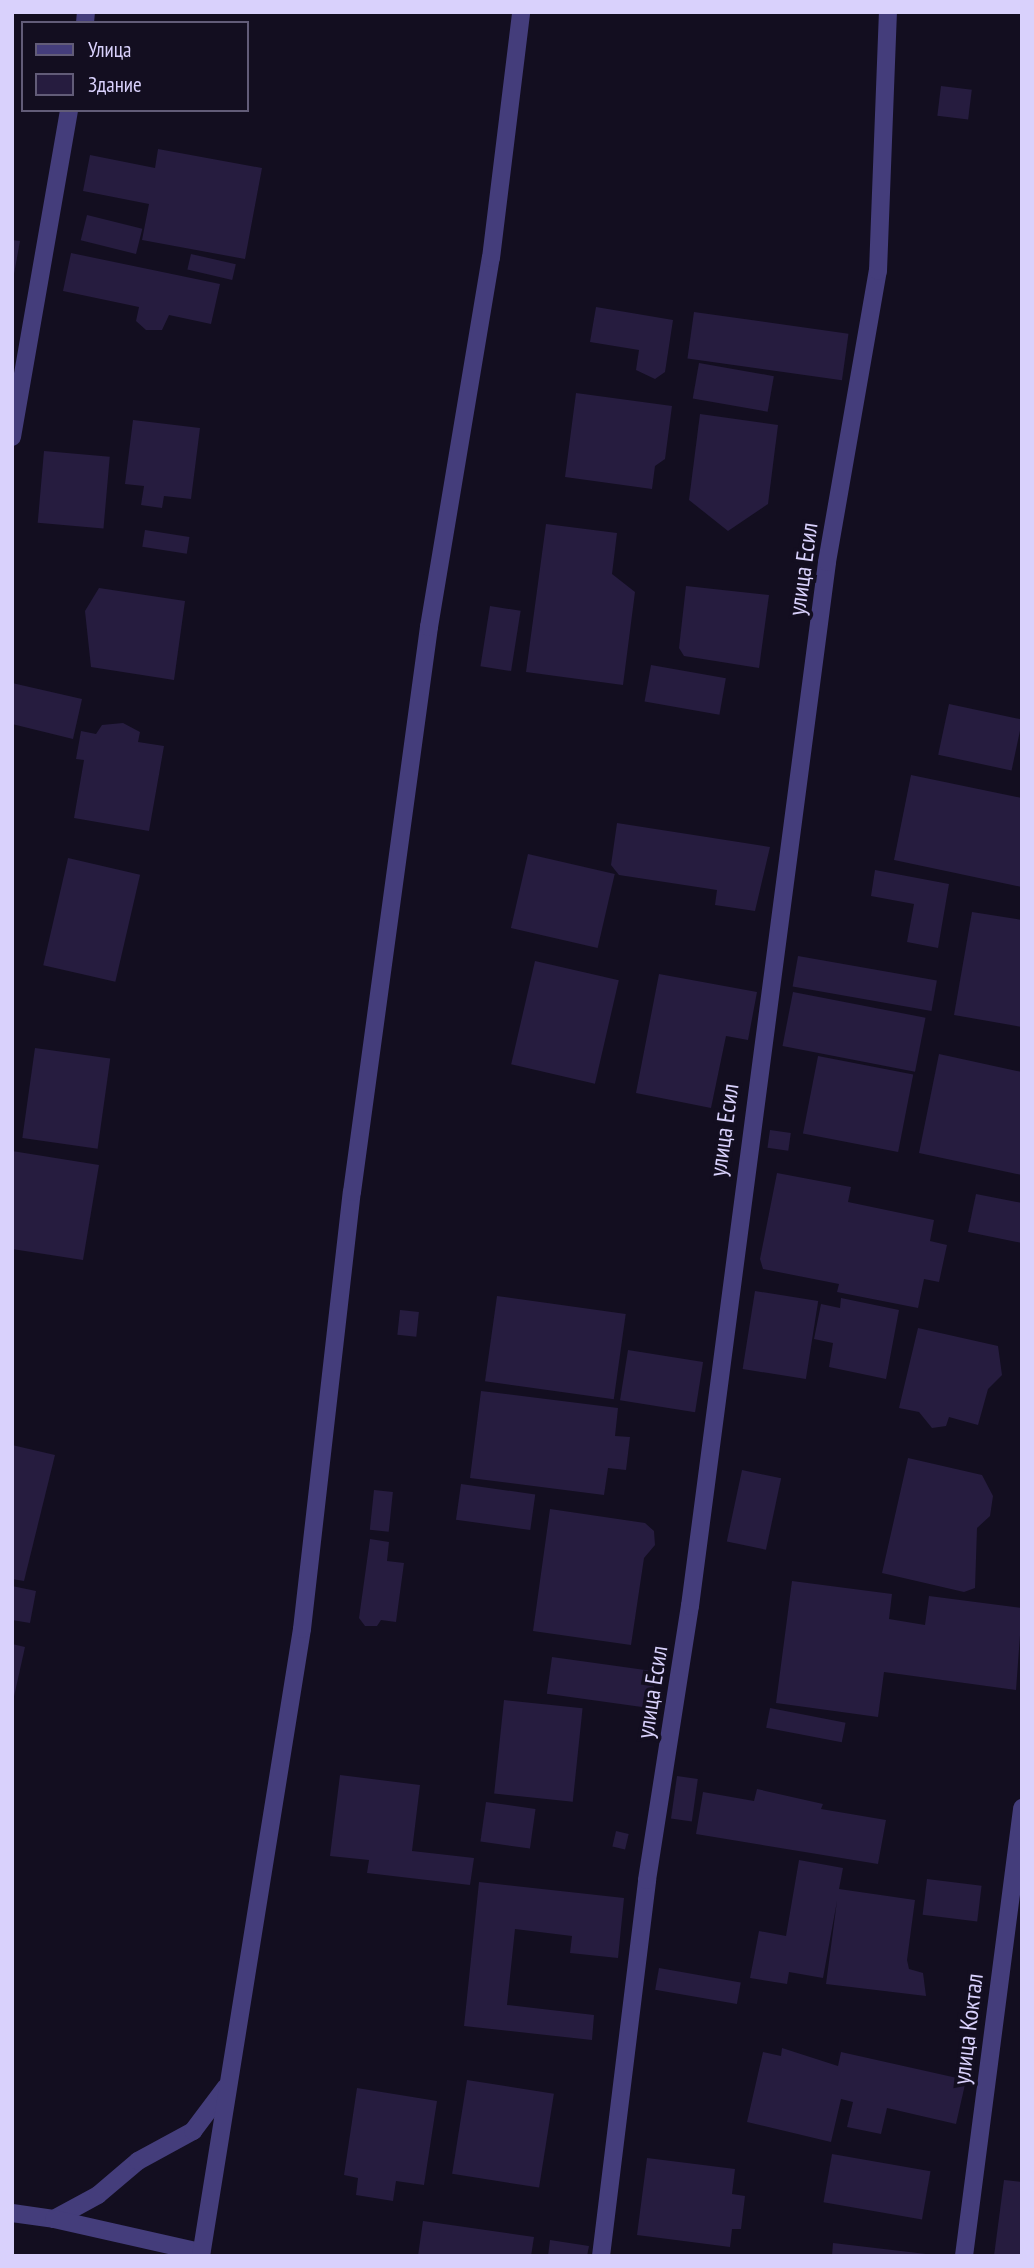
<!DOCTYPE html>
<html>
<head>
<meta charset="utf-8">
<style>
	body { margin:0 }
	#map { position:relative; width:1034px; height:2268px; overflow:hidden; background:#130e20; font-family:"PT Sans Narrow",sans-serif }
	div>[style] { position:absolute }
	.building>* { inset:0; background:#261c3f; transform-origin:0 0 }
	.street>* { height:18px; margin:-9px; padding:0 9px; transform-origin:9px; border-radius:9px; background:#443d7b }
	span { translate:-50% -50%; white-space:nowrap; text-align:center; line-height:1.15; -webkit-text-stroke:7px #130e20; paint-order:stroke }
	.street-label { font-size:24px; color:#d9d1fc }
	.frame { position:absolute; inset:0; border:14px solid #d9d1fc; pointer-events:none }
	.legend { position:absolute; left:21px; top:21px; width:228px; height:91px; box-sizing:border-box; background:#130e20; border:2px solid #625c78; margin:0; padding:9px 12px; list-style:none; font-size:21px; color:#d9d1fc }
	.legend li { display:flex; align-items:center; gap:14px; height:35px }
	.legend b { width:35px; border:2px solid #625c78 }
</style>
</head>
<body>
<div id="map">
	<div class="building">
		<i style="left:941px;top:86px;width:31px;height:30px;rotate:7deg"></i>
		<i style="clip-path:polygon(158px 149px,262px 168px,245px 259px,142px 240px,149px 204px,83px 191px,90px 155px,155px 168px)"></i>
		<i style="left:87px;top:215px;width:57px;height:26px;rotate:14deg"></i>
		<i style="clip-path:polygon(12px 240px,20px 241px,14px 274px,12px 274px)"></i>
		<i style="clip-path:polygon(71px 253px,220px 284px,211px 324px,169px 315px,162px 330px,146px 330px,136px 321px,139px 307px,63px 291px)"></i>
		<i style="left:191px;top:254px;width:46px;height:16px;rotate:13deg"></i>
		<i style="clip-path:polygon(596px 307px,673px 320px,665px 372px,655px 379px,636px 370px,639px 350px,590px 342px)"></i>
		<i style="left:694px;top:312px;width:156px;height:47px;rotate:8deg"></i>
		<i style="left:699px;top:363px;width:76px;height:36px;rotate:10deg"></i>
		<i style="clip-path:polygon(576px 393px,672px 406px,665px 459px,655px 466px,652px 489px,565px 477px)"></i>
		<i style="clip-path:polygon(700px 414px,778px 425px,768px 504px,728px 531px,689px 500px)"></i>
		<i style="clip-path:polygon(133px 420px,200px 428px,191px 499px,164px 496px,162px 508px,141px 505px,144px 486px,125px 484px)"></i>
		<i style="left:44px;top:451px;width:66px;height:72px;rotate:5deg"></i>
		<i style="clip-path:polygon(546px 524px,617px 533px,612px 574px,635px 592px,623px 685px,526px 672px)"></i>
		<i style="left:145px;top:530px;width:45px;height:17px;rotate:9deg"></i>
		<i style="clip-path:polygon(686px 586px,769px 595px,759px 668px,684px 656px,679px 648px)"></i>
		<i style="clip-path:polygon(99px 588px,185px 601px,174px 680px,91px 667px,85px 611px)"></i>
		<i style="left:490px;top:606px;width:31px;height:61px;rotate:9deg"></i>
		<i style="left:651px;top:665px;width:76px;height:37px;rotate:10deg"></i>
		<i style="clip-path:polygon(12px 683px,82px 699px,73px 739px,12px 724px)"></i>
		<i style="left:949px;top:704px;width:75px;height:52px;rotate:12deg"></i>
		<i style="clip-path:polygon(123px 723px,140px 732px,138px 742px,164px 746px,149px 831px,74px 818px,84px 760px,76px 759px,81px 731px,96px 734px,102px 725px)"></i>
		<i style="clip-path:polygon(911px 775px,1022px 798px,1022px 887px,894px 860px)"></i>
		<i style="clip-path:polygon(617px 823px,770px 847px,755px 911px,715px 905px,717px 890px,619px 875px,611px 865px)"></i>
		<i style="left:528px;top:854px;width:89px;height:76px;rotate:13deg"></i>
		<i style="left:68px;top:858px;width:74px;height:110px;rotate:13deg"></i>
		<i style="clip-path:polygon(875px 870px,949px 884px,938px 948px,907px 942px,914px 904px,871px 896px)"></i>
		<i style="clip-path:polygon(972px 912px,1022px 920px,1022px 1027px,954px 1015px)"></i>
		<i style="left:798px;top:956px;width:141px;height:31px;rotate:10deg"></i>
		<i style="left:535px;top:961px;width:86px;height:106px;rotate:13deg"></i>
		<i style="clip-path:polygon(659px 974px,757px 992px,748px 1040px,726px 1036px,711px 1108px,636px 1093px)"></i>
		<i style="left:793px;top:992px;width:135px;height:55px;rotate:11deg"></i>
		<i style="left:35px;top:1048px;width:76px;height:91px;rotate:8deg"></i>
		<i style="clip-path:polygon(939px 1054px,1022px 1072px,1022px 1175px,919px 1153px)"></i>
		<i style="left:818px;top:1056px;width:97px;height:79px;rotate:11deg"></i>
		<i style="left:770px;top:1130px;width:21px;height:18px;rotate:8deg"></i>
		<i style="clip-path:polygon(12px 1151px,99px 1165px,83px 1260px,12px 1249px)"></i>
		<i style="clip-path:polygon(777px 1173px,851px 1187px,848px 1202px,934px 1220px,930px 1241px,947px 1245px,939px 1282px,924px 1279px,918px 1308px,837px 1292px,839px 1284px,763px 1269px,760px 1259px)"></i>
		<i style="clip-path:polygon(976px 1194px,1022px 1203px,1022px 1243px,968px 1232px)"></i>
		<i style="left:755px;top:1291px;width:64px;height:79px;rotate:9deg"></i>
		<i style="left:497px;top:1296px;width:130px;height:86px;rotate:8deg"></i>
		<i style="clip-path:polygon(841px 1298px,899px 1310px,886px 1379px,829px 1367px,833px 1343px,814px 1339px,821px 1304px,840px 1308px)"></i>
		<i style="left:400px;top:1310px;width:19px;height:25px;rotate:6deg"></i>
		<i style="clip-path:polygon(918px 1328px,998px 1346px,1002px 1375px,988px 1389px,978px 1425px,949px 1417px,946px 1426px,932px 1428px,919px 1412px,899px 1408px)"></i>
		<i style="left:628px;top:1350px;width:76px;height:51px;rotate:9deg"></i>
		<i style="clip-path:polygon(481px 1391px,618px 1408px,615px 1436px,630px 1437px,626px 1470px,608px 1468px,604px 1495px,470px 1478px)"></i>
		<i style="clip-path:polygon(12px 1445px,55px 1455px,24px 1581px,12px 1579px)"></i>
		<i style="clip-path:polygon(908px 1458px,982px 1475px,993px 1496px,990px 1516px,977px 1528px,975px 1588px,964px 1592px,882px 1573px)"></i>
		<i style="left:742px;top:1470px;width:40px;height:73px;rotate:12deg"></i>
		<i style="left:461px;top:1484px;width:75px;height:36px;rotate:8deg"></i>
		<i style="left:374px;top:1490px;width:19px;height:40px;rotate:6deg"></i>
		<i style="clip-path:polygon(550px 1509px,645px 1523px,654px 1531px,655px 1545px,644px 1558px,631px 1645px,533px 1631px)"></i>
		<i style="clip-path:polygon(370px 1539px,389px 1542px,387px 1561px,404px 1563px,396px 1622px,381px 1620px,377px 1626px,365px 1626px,359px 1618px)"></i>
		<i style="clip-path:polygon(792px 1581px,892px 1594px,889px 1619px,925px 1625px,929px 1596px,1022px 1608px,1016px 1690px,884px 1672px,878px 1717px,776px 1703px)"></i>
		<i style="clip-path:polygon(12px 1586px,36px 1591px,30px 1623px,12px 1620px)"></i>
		<i style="clip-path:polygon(12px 1644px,25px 1647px,13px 1701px,12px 1701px)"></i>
		<i style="left:552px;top:1657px;width:105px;height:37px;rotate:8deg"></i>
		<i style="left:504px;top:1700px;width:79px;height:94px;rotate:6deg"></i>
		<i style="left:770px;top:1708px;width:77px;height:20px;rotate:11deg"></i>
		<i style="clip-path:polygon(340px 1775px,420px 1785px,412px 1851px,474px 1858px,470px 1885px,367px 1873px,369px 1860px,330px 1856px)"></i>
		<i style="left:677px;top:1776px;width:21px;height:43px;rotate:8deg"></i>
		<i style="clip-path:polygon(757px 1789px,823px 1804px,821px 1809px,886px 1820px,878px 1864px,696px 1834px,703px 1792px,754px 1801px)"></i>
		<i style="left:486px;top:1802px;width:50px;height:40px;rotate:8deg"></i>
		<i style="left:616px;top:1831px;width:13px;height:16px;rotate:13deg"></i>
		<i style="clip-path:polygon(799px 1860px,843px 1868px,839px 1889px,915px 1900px,907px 1960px,909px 1969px,923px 1973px,926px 1996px,826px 1984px,837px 1901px,823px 1978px,789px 1972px,787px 1984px,750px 1978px,759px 1931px,786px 1936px)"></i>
		<i style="left:927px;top:1879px;width:55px;height:36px;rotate:7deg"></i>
		<i style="clip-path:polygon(479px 1882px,624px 1898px,618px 1958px,570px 1953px,572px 1936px,515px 1929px,507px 2005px,594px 2015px,592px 2040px,464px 2026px)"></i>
		<i style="left:659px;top:1968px;width:83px;height:22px;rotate:10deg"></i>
		<i style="clip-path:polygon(782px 2048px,838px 2066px,841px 2052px,966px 2080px,956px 2124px,887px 2108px,881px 2134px,847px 2127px,853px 2102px,841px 2099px,831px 2142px,747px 2122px,763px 2052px,781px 2056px)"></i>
		<i style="left:467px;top:2080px;width:88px;height:95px;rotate:9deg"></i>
		<i style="clip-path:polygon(357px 2088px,437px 2101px,424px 2185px,396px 2181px,393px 2201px,356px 2195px,358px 2178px,344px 2175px)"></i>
		<i style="left:832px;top:2154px;width:100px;height:49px;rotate:10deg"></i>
		<i style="clip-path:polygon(647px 2158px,735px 2169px,732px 2194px,745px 2196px,741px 2229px,732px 2229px,730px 2247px,637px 2235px)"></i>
		<i style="clip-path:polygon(1004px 2180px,1022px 2182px,1022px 2256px,994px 2256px)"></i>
		<i style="clip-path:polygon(423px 2221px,534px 2237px,531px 2256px,418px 2256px)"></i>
		<i style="clip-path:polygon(550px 2240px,589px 2246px,587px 2256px,548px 2256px)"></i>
		<i style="clip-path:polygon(833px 2243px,926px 2254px,926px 2256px,832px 2256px)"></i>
	</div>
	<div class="street">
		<i style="left:85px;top:23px;width:11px;rotate:-85deg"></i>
		<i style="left:12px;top:437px;width:332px;rotate:-80.1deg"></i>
		<i style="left:12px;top:2213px;width:42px;rotate:8.1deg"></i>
		<i style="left:54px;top:2219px;width:50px;rotate:-28.6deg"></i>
		<i style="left:98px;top:2195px;width:52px;rotate:-40.4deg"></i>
		<i style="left:138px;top:2161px;width:63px;rotate:-28.6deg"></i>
		<i style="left:193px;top:2131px;width:55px;rotate:-53.1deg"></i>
		<i style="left:54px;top:2219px;width:151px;rotate:12.7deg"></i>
		<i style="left:201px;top:2256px;width:635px;rotate:-80.85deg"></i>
		<i style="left:302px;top:1629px;width:440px;rotate:-83.5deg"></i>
		<i style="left:352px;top:1192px;width:570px;rotate:-82.24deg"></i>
		<i style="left:429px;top:627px;width:374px;rotate:-80.5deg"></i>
		<i style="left:491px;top:258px;width:248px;rotate:-83deg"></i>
		<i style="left:601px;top:2256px;width:379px;rotate:-83deg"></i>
		<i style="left:647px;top:1880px;width:277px;rotate:-81.1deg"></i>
		<i style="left:690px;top:1606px;width:1053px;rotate:-82.52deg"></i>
		<i style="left:827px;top:562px;width:295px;rotate:-80.1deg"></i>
		<i style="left:878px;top:271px;width:259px;rotate:-87.8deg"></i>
		<i style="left:964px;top:2256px;width:452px;rotate:-82.6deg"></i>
	</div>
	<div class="street-label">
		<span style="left:803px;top:569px;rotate:-82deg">улица Есил</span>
		<span style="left:724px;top:1130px;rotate:-82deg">улица Есил</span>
		<span style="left:652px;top:1692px;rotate:-81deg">улица Есил</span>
		<span style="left:968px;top:2029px;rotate:-83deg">улица Коктал</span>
	</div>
	<div class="frame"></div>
	<ul class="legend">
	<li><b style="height:9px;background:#443d7b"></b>Улица</li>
	<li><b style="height:19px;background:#261c3f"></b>Здание</li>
	</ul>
</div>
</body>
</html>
